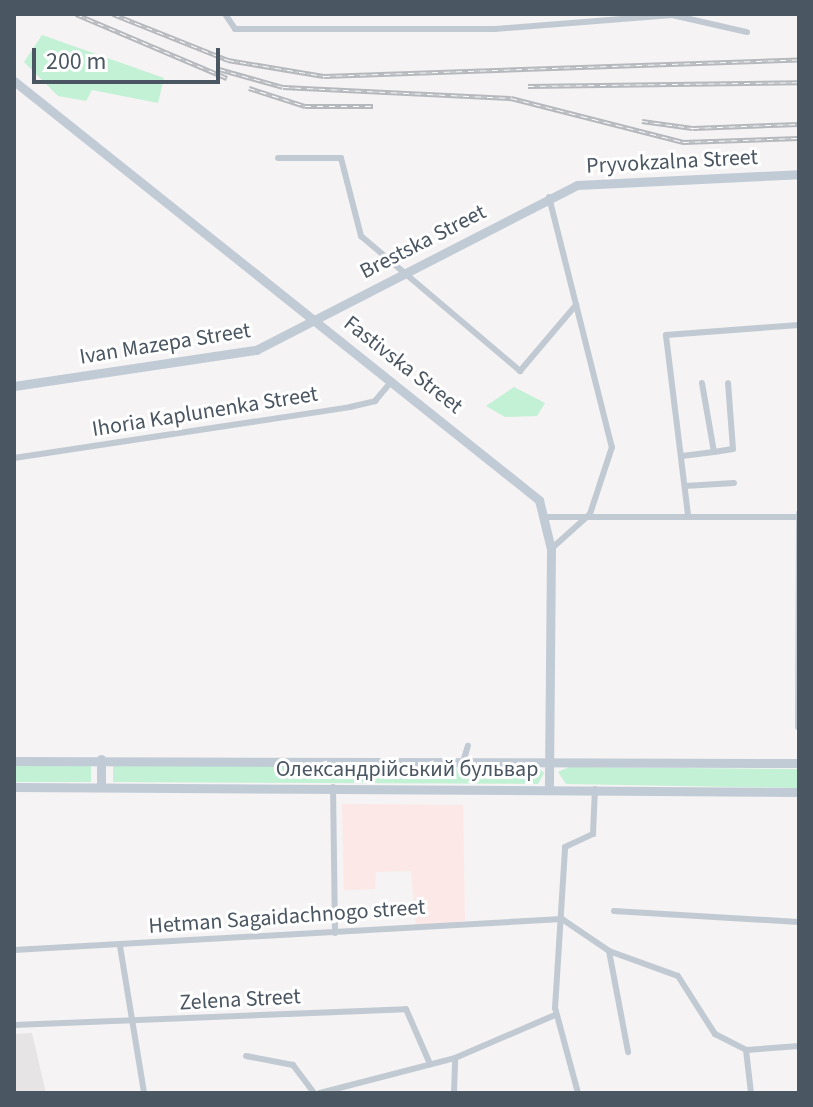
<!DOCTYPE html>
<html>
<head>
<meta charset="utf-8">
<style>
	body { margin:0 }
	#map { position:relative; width:813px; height:1107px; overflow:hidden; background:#f5f3f3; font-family:"Source Sans 3",sans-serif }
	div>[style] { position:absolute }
	.education>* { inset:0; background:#e6e4e5 }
	.medical>* { inset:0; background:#fce8e6 }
	.green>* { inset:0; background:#c3f1d5; transform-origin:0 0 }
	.street>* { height:6px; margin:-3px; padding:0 3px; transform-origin:3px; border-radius:3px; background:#c1cad2 }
	.secondary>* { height:9px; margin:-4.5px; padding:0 4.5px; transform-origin:4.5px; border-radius:4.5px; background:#c1cbd6 }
	.rail>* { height:5px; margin-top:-2.5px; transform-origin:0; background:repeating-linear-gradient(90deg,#fff 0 6px,#b5b8bd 0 12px); box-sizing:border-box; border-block:2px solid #b5b8bd }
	span { translate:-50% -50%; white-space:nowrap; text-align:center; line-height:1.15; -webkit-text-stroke:6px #fff; paint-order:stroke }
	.street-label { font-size:22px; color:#4a5661 }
	.frame { position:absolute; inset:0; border:16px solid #4a5661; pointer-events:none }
	.scale { position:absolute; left:32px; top:48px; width:188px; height:36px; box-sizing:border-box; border:4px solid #4a5661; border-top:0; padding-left:10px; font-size:24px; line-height:28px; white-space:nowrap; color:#4a5661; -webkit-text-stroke:6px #fff; paint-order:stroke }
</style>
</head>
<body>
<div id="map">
	<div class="education">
		<i style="clip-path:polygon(32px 1033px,46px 1093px,14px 1093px,14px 1034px)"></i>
	</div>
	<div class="medical">
		<i style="clip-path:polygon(342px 804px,463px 805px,465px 921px,416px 926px,411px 871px,376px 872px,375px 889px,344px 890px)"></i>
	</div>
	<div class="green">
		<i style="clip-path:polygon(42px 35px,164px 78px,158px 103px,92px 90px,86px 101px,58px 96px,24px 62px)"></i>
		<i style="clip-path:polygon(514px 387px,545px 403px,537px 416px,505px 417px,486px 406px)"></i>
		<i style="left:91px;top:763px;width:19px;height:77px;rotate:90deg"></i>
		<i style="clip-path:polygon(113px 763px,538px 767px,544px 773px,538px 784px,113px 782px)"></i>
		<i style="clip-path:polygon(569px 767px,799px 769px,799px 788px,566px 784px,558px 772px)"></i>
	</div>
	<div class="street">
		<i style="left:225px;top:14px;width:18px;rotate:56deg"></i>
		<i style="left:235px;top:29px;width:260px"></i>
		<i style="left:495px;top:29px;width:178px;rotate:-4.5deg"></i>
		<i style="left:672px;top:15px;width:77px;rotate:12.8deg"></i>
		<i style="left:278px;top:158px;width:63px"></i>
		<i style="left:341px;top:158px;width:81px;rotate:75.6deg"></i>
		<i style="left:361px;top:236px;width:209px;rotate:40.3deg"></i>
		<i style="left:520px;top:371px;width:87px;rotate:-49.7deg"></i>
		<i style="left:549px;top:197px;width:258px;rotate:75.9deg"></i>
		<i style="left:612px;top:447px;width:71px;rotate:108.2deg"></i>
		<i style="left:590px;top:514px;width:52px;rotate:138.1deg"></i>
		<i style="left:714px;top:452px;width:19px;rotate:-9deg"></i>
		<i style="left:733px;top:449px;width:66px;rotate:-94.3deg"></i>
		<i style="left:682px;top:456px;width:32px;rotate:-7deg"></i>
		<i style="left:714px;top:452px;width:70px;rotate:-99.9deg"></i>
		<i style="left:14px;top:458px;width:340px;rotate:-8.6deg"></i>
		<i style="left:350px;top:407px;width:26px;rotate:-13deg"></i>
		<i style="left:375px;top:401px;width:26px;rotate:-50deg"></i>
		<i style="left:685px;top:486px;width:49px;rotate:-3.5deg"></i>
		<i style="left:688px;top:515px;width:181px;rotate:-97deg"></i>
		<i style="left:666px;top:335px;width:133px;rotate:-4.3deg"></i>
		<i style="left:545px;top:517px;width:254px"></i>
		<i style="left:798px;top:727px;width:214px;rotate:-89.7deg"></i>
		<i style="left:463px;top:762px;width:17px;rotate:-73deg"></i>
		<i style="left:333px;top:787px;width:146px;rotate:89.2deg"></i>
		<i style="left:614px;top:911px;width:185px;rotate:3.4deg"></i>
		<i style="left:120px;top:946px;width:149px;rotate:80.7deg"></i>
		<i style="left:14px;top:950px;width:549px;rotate:-3.24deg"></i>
		<i style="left:562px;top:919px;width:57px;rotate:34.2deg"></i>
		<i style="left:609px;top:951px;width:73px;rotate:19.9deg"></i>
		<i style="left:678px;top:976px;width:69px;rotate:57.5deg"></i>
		<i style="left:715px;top:1034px;width:35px;rotate:27deg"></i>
		<i style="left:746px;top:1050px;width:53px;rotate:-4.3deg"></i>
		<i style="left:609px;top:951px;width:103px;rotate:79.3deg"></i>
		<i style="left:14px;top:1025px;width:392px;rotate:-2.3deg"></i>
		<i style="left:406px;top:1009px;width:60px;rotate:66.4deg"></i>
		<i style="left:746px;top:1050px;width:43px;rotate:83.4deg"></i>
		<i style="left:246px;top:1056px;width:48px;rotate:10.8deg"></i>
		<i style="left:293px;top:1065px;width:35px;rotate:53deg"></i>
		<i style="left:320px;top:1093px;width:139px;rotate:-14.5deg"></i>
		<i style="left:455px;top:1058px;width:109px;rotate:-23.3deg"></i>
		<i style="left:454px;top:1093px;width:35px;rotate:-88deg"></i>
		<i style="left:578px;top:1093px;width:88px;rotate:-105.1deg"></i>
		<i style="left:555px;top:1008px;width:161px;rotate:-86.4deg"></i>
		<i style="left:565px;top:847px;width:31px;rotate:-25deg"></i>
		<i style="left:593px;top:834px;width:45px;rotate:-87.5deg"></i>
	</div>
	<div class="secondary">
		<i style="left:14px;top:81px;width:672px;rotate:38.59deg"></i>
		<i style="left:539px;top:500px;width:50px;rotate:76.2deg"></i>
		<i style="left:551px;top:549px;width:239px;rotate:90.5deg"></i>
		<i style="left:14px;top:386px;width:245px;rotate:-8.5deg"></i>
		<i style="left:256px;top:350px;width:361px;rotate:-27.2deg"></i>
		<i style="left:577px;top:185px;width:222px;rotate:-2.8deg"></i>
		<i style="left:14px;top:761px;width:785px;rotate:0.15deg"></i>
		<i style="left:14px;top:787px;width:785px;rotate:0.36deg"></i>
		<i style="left:101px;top:787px;width:28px;rotate:-90deg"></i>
	</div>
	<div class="rail">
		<i style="left:76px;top:14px;width:164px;rotate:23deg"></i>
		<i style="left:113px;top:14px;width:124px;rotate:21.8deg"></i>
		<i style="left:228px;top:60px;width:97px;rotate:9.5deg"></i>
		<i style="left:324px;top:76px;width:475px;rotate:-2deg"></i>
		<i style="left:219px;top:69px;width:66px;rotate:15.7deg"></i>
		<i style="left:283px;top:87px;width:228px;rotate:2.8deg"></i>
		<i style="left:511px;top:98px;width:178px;rotate:14.3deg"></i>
		<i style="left:683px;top:142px;width:116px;rotate:-2deg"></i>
		<i style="left:528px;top:86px;width:271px;rotate:-0.8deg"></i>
		<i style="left:249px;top:88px;width:59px;rotate:17.8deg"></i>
		<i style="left:305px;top:106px;width:68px"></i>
		<i style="left:642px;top:121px;width:51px;rotate:7.8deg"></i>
		<i style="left:693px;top:128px;width:106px;rotate:-2.2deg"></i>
	</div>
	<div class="street-label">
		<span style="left:672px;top:162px;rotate:-3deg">Pryvokzalna Street</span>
		<span style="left:423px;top:242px;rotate:-27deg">Brestska Street</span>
		<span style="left:165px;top:344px;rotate:-9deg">Ivan Mazepa Street</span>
		<span style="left:403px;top:365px;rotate:38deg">Fastivska Street</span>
		<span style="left:205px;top:412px;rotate:-9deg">Ihoria Kaplunenka Street</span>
		<span style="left:407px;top:770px">Олександрійський бульвар</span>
		<span style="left:287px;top:917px;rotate:-4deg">Hetman Sagaidachnogo street</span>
		<span style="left:240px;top:1000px;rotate:-3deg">Zelena Street</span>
	</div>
	<div class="frame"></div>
	<div class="scale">200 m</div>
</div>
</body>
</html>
